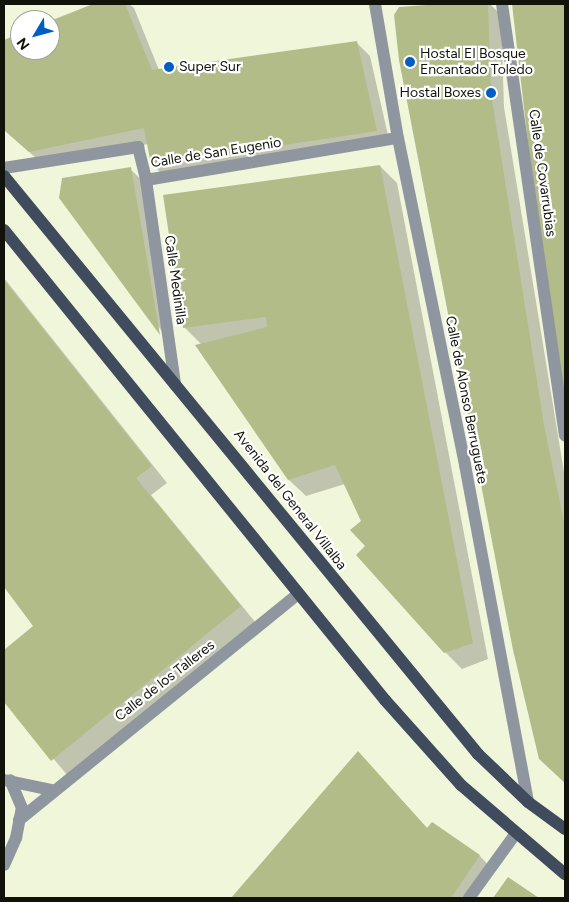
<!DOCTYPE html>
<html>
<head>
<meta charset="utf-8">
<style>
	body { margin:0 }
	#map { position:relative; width:569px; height:902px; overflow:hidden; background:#f0f6da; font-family:Figtree,sans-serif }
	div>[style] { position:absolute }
	.shadow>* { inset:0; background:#0003 }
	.building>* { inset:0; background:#b1bc88 }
	.minor>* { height:12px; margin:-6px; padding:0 6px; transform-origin:6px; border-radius:6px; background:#8f96a0 }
	.major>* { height:12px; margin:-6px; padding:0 6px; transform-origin:6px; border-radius:6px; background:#404c5d }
	.dots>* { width:14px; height:14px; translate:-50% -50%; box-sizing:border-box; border:2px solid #fff; border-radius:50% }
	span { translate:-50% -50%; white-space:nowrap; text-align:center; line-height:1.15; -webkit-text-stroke:4.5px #fff; paint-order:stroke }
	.poi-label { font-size:14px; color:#11130a }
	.left { translate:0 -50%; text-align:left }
	.right { translate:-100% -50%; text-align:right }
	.street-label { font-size:14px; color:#11130a }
	.frame { position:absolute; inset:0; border:5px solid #11130a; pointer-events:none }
	.north { position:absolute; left:10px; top:10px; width:50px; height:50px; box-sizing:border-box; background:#fff; border:1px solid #a0a19d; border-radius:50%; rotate:233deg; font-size:14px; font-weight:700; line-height:20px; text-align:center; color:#11130a }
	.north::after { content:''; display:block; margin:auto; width:18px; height:22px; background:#015dc6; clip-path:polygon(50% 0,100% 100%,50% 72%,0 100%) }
</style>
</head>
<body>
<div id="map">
	<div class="shadow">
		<i style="clip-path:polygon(97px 4px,129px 4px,134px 8px,159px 70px,356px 42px,370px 56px,390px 144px,166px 178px,152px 164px,148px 144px,44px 165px,4px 130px,4px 41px,20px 35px,20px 50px,50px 50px,50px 23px)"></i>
		<i style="clip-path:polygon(459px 4px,490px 4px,501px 15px,504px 107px,565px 478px,565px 783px,555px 773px,400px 9px)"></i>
		<i style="clip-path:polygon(513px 4px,565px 4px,565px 404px)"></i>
		<i style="clip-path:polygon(380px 166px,397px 183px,488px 659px,462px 669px,445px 652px,362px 522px,345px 484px,306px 496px,289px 480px,202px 345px,184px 327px)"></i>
		<i style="clip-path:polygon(130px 169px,144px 182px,173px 346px,61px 197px)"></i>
		<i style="clip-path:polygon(4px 278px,167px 483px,151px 495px,256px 623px,68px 776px,4px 700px,4px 651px,35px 626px,4px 585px)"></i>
		<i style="clip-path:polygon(358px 753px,428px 829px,433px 823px,480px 856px,493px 870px,473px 898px,233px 898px)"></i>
	</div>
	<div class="building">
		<i style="clip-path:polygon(93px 4px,125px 4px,152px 70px,357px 41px,377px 131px,151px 165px,144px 128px,29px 152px,4px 130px,4px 40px,20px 33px,20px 50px,50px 50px,50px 21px)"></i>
		<i style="clip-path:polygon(440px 4px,488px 4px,491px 93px,544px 425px,565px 527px,565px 783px,539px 759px,513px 650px,399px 60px,394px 15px,399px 7px)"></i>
		<i style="clip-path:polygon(512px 4px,565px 4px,565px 404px,536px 212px)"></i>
		<i style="clip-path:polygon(380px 165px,473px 643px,444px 653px,356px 555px,365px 546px,350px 530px,361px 521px,335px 465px,288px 480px,195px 345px,267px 327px,266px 317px,183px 328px,163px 195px)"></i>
		<i style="clip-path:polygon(131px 167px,160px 335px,59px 198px,62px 178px)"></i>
		<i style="clip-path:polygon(4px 280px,152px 466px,136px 478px,241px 606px,51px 761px,4px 702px,4px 650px,33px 626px,4px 587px)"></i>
		<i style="clip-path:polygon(358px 751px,427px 828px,432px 822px,480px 855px,451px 898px,231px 898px)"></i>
		<i style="clip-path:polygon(508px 877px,539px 898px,493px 898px)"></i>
	</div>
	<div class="minor">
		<i style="left:375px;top:4px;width:136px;rotate:80.3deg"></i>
		<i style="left:398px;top:138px;width:334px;rotate:78.4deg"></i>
		<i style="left:465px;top:465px;width:343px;rotate:79.4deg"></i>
		<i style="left:502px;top:4px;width:436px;rotate:81.7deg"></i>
		<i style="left:4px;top:168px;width:136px;rotate:-8.9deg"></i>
		<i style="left:138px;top:147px;width:34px;rotate:76deg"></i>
		<i style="left:146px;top:180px;width:207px;rotate:81.9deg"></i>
		<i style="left:146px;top:180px;width:255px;rotate:-9.5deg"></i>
		<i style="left:4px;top:780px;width:49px;rotate:11.8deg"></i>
		<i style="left:19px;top:820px;width:358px;rotate:-39deg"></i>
		<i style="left:4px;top:865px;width:30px;rotate:-66deg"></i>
		<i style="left:16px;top:838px;width:31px;rotate:-79deg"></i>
		<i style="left:22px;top:808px;width:30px;rotate:-113deg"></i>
		<i style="left:469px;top:898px;width:80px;rotate:-54.1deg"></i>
	</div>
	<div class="major">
		<i style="left:4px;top:176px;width:748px;rotate:50.65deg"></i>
		<i style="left:478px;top:754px;width:69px;rotate:43.8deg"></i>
		<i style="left:528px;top:802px;width:46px;rotate:36.1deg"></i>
		<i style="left:4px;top:230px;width:605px;rotate:50.97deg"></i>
		<i style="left:385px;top:700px;width:114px;rotate:48.2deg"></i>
		<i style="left:461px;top:785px;width:137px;rotate:40.6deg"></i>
	</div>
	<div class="dots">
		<i style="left:410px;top:62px;background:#015dc6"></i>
		<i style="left:169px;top:67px;background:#015dc6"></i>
		<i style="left:491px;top:93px;background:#015dc6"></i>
	</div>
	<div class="poi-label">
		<span class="left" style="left:420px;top:62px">Hostal El Bosque<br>Encantado Toledo</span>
		<span class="left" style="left:179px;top:67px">Super Sur</span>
		<span class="right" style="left:481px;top:93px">Hostal Boxes</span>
	</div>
	<div class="street-label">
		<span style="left:216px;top:153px;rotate:-9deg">Calle de San Eugenio</span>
		<span style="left:542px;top:173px;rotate:82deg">Calle de Covarrubias</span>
		<span style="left:175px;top:280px;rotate:82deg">Calle Medinilla</span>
		<span style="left:466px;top:400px;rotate:79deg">Calle de Alonso Berruguete</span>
		<span style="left:290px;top:500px;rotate:52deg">Avenida del General Villalba</span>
		<span style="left:165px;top:681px;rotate:-38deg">Calle de los Talleres</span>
	</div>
	<div class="frame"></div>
	<div class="north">N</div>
</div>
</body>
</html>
